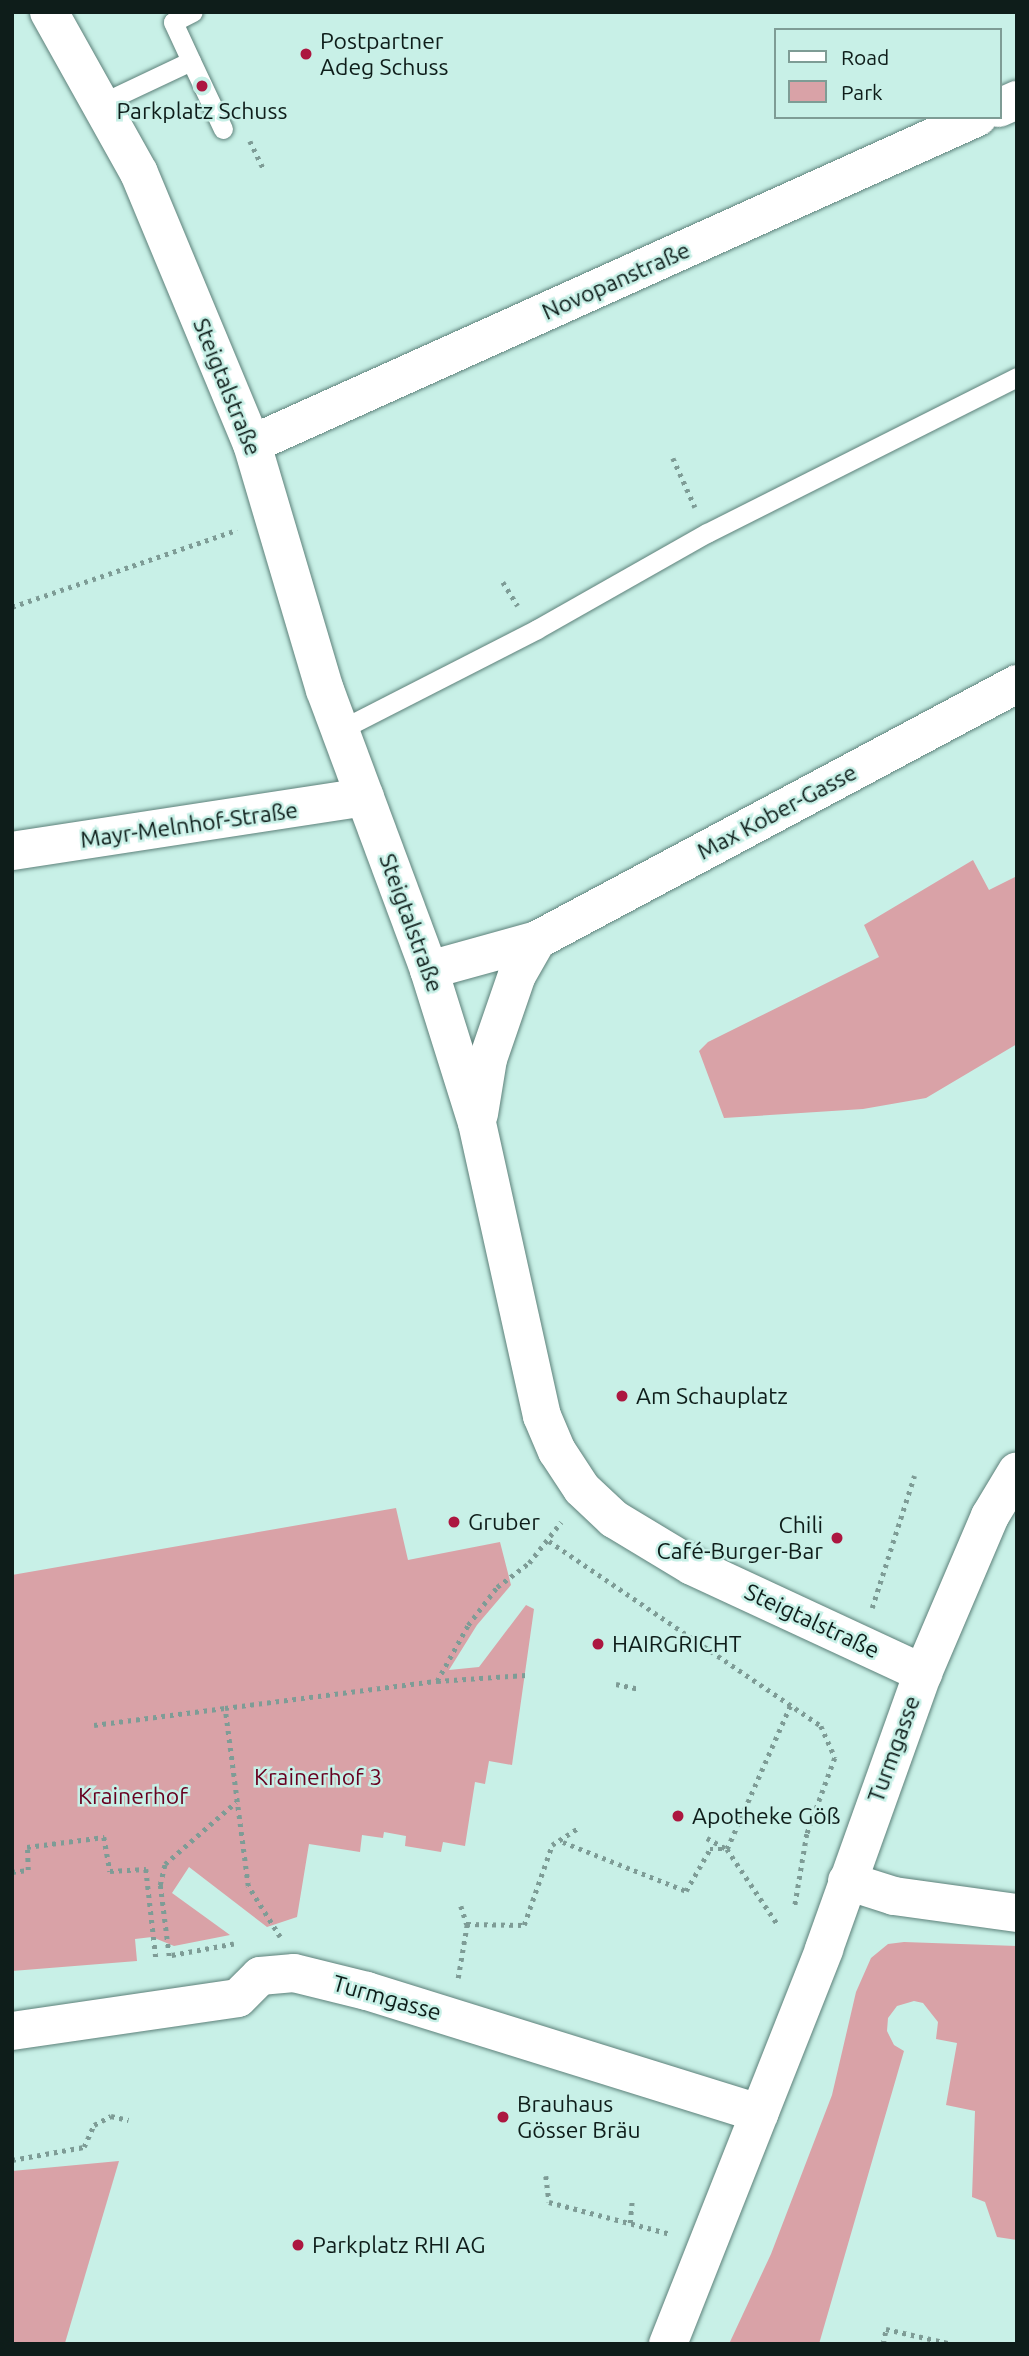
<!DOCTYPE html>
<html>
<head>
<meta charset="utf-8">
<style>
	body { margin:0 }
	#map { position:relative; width:1029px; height:2356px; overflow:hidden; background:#c8f0e7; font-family:Ubuntu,sans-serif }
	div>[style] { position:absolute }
	.green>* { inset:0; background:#d9a2a7 }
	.path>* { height:4.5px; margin-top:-2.25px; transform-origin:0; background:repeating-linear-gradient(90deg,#7e9c96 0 3.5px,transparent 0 8.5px) }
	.roads { filter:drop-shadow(0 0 2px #5d817a) drop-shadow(0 0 2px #5d817a) }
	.lane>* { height:19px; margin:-9.5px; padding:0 9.5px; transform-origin:9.5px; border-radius:9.5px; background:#fff }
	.street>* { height:38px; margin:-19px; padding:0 19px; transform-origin:19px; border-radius:19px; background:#fff }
	.secondary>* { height:38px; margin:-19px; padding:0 19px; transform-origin:19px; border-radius:19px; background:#fff }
	.dots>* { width:19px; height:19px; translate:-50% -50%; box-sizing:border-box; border:4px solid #c8f0e7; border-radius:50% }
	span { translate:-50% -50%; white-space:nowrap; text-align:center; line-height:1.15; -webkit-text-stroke:5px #c8f0e7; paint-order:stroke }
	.poi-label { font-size:23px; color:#0e1d1a }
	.left { translate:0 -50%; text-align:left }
	.right { translate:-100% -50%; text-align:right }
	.street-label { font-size:23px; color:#0e1d1a }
	.park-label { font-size:23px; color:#680020 }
	.frame { position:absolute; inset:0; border:14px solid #0e1d1a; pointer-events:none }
	.legend { position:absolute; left:774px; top:28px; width:228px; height:91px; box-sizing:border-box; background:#c8f0e7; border:2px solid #7e9c95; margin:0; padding:9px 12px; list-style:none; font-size:21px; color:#0e1d1a }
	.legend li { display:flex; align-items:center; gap:14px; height:35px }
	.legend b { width:35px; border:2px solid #7e9c95 }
</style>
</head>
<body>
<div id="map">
	<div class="green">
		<i style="clip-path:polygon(973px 860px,989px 890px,1017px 876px,1017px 1044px,926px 1098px,863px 1109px,724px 1118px,699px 1051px,708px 1042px,879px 957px,864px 925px)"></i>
		<i style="clip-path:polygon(396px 1508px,408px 1560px,500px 1542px,511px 1585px,477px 1625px,449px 1670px,479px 1667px,526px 1605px,534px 1609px,512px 1765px,489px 1761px,485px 1784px,475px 1782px,465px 1846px,443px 1842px,441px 1852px,405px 1846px,406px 1836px,384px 1832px,383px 1838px,362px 1835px,360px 1852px,309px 1844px,297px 1917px,267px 1927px,189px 1867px,172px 1893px,230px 1935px,174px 1946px,152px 1937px,135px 1939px,137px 1961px,12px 1971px,12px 1575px)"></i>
		<i style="clip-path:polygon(904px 1942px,1017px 1946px,1017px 2240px,997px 2237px,985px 2202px,972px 2197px,975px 2111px,946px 2105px,957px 2043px,936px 2039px,938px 2022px,923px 2003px,914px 2001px,897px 2006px,888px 2018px,887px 2031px,894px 2045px,904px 2051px,819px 2344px,729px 2344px,771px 2254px,832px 2095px,856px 1992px,871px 1958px,888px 1944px)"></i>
		<i style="clip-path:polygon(119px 2161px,65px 2343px,12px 2344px,12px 2171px)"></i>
	</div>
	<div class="path">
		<i style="left:250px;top:141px;width:32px;rotate:64deg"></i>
		<i style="left:673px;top:458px;width:54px;rotate:65.8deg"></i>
		<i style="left:503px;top:582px;width:28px;rotate:58deg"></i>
		<i style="left:12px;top:607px;width:238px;rotate:-18.9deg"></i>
		<i style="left:549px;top:1541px;width:329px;rotate:34.2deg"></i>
		<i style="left:821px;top:1726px;width:35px;rotate:66deg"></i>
		<i style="left:835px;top:1758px;width:81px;rotate:110.2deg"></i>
		<i style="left:807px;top:1834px;width:73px;rotate:99.5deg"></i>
		<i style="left:872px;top:1608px;width:139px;rotate:-72.3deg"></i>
		<i style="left:437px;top:1681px;width:64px;rotate:-61deg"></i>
		<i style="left:468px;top:1625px;width:48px;rotate:-52.7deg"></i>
		<i style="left:497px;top:1587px;width:40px;rotate:-37deg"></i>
		<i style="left:529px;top:1563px;width:52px;rotate:-52deg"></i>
		<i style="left:616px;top:1684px;width:24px;rotate:12deg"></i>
		<i style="left:94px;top:1725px;width:132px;rotate:-7.4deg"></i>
		<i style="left:707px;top:1838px;width:23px;rotate:29deg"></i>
		<i style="left:727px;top:1849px;width:92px;rotate:56.1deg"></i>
		<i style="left:563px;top:1842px;width:132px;rotate:21.7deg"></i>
		<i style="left:686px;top:1891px;width:48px;rotate:-60.3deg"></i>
		<i style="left:710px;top:1849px;width:17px"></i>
		<i style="left:727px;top:1849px;width:158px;rotate:-66.2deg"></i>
		<i style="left:12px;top:1872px;width:16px;rotate:-7deg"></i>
		<i style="left:28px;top:1870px;width:23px;rotate:-92deg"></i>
		<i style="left:27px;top:1847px;width:78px;rotate:-7.4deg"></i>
		<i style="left:104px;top:1837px;width:35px;rotate:80deg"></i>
		<i style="left:110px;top:1871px;width:36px;rotate:-3deg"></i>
		<i style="left:146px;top:1869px;width:90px;rotate:83.6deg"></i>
		<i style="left:461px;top:1906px;width:19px;rotate:72deg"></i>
		<i style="left:280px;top:1937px;width:60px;rotate:-122.1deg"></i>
		<i style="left:248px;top:1886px;width:179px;rotate:-97.4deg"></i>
		<i style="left:225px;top:1708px;width:214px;rotate:-7.3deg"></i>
		<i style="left:437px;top:1681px;width:89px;rotate:-3.9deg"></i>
		<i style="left:234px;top:1944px;width:66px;rotate:169.5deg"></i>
		<i style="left:169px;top:1956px;width:72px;rotate:-97.2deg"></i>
		<i style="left:160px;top:1885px;width:22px;rotate:-77deg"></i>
		<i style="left:165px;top:1864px;width:94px;rotate:-41.1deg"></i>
		<i style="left:458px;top:1978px;width:55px;rotate:-80.5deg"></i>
		<i style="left:467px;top:1924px;width:57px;rotate:1deg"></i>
		<i style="left:524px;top:1925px;width:85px;rotate:-70.7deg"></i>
		<i style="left:552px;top:1845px;width:33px;rotate:-33deg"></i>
		<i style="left:12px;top:2160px;width:73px;rotate:-10.2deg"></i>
		<i style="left:84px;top:2147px;width:24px;rotate:-66deg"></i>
		<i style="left:94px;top:2125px;width:19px;rotate:-28deg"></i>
		<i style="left:111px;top:2116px;width:18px;rotate:13deg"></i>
		<i style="left:546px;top:2176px;width:26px;rotate:83deg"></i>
		<i style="left:549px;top:2202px;width:126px;rotate:14.7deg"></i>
		<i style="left:630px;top:2223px;width:21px;rotate:-85deg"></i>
		<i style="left:883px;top:2344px;width:15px;rotate:-79deg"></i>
		<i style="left:886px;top:2329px;width:68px;rotate:12.8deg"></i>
	</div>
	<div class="roads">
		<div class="lane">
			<i style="left:191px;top:61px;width:75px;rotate:64.8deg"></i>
			<i style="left:102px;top:103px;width:98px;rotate:-25.3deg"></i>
			<i style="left:191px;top:61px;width:43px;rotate:-114.8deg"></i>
			<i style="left:173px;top:22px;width:22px;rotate:-27deg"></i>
			<i style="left:340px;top:730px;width:221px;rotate:-27.1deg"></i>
			<i style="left:537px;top:629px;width:195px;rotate:-29.5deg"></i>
			<i style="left:707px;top:533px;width:347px;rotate:-26.7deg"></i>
		</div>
		<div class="street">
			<i style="left:49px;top:12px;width:184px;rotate:60.8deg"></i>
			<i style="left:139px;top:173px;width:294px;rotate:67.4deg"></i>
			<i style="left:252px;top:444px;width:257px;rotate:73.5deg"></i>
			<i style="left:325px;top:690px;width:299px;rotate:69.6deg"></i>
			<i style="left:429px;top:970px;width:160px;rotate:72.6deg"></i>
			<i style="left:477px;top:1123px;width:300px;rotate:77.5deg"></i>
			<i style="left:542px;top:1416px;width:38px;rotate:67deg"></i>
			<i style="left:557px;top:1451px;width:45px;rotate:56.7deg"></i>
			<i style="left:582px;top:1489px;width:44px;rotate:43.2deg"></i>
			<i style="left:614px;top:1519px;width:91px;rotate:31.1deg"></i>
			<i style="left:692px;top:1566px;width:255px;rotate:24.9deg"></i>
			<i style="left:999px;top:108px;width:20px;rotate:-24deg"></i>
			<i style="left:252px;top:444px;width:796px;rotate:-24.25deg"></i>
			<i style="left:12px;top:851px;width:357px;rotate:-8.7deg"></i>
			<i style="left:429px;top:970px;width:112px;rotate:-15.5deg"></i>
			<i style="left:537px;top:940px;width:544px;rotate:-28.07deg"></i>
			<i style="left:479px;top:1114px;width:56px;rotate:-80.7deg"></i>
			<i style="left:488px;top:1059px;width:89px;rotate:-71deg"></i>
			<i style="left:517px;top:975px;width:40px;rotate:-60.3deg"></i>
			<i style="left:847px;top:1881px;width:49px;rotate:17.7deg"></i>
			<i style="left:894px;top:1896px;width:124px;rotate:7.9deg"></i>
			<i style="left:12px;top:2031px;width:228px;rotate:-8.3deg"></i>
			<i style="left:238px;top:1998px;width:31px;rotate:-45deg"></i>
			<i style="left:260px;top:1976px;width:34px;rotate:-5deg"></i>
			<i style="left:294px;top:1973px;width:75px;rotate:13.9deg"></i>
			<i style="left:367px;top:1991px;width:411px;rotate:17.3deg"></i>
		</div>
		<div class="secondary">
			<i style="left:668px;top:2344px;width:425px;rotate:-68.4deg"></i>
			<i style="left:824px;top:1949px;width:293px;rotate:-70.3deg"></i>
			<i style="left:923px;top:1673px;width:171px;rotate:-66.9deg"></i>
			<i style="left:990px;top:1516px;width:52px;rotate:-59deg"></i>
		</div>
	</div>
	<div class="dots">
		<i style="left:306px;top:54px;background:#ac1740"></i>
		<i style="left:202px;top:86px;background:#ac1740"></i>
		<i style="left:622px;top:1396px;background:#ac1740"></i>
		<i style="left:454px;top:1522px;background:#ac1740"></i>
		<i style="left:837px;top:1538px;background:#ac1740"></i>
		<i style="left:598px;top:1644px;background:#ac1740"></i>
		<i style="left:678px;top:1816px;background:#ac1740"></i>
		<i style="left:503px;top:2117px;background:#ac1740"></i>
		<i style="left:298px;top:2245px;background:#ac1740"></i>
	</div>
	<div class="poi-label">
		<span class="left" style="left:320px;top:54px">Postpartner<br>Adeg Schuss</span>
		<span style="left:202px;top:111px">Parkplatz Schuss</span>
		<span class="left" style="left:636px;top:1396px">Am Schauplatz</span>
		<span class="left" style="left:468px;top:1522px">Gruber</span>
		<span class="right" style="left:823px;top:1538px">Chili<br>Café-Burger-Bar</span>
		<span class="left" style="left:612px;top:1644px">HAIRGRICHT</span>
		<span class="left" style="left:692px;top:1816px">Apotheke Göß</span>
		<span class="left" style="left:517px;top:2117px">Brauhaus<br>Gösser Bräu</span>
		<span class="left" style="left:312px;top:2245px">Parkplatz RHI AG</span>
	</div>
	<div class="street-label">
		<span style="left:616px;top:281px;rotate:-24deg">Novopanstraße</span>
		<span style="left:227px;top:387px;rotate:68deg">Steigtalstraße</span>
		<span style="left:777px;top:812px;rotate:-28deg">Max Kober-Gasse</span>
		<span style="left:189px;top:825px;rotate:-8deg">Mayr-Melnhof-Straße</span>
		<span style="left:411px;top:923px;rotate:70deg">Steigtalstraße</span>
		<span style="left:812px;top:1621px;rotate:25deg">Steigtalstraße</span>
		<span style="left:894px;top:1749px;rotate:-70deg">Turmgasse</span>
		<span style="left:387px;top:1998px;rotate:16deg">Turmgasse</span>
	</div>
	<div class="park-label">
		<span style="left:318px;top:1777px">Krainerhof 3</span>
		<span style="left:133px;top:1796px">Krainerhof</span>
	</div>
	<div class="frame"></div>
	<ul class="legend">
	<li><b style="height:9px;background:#fff"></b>Road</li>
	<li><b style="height:19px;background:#d9a2a7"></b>Park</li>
	</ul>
</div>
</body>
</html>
